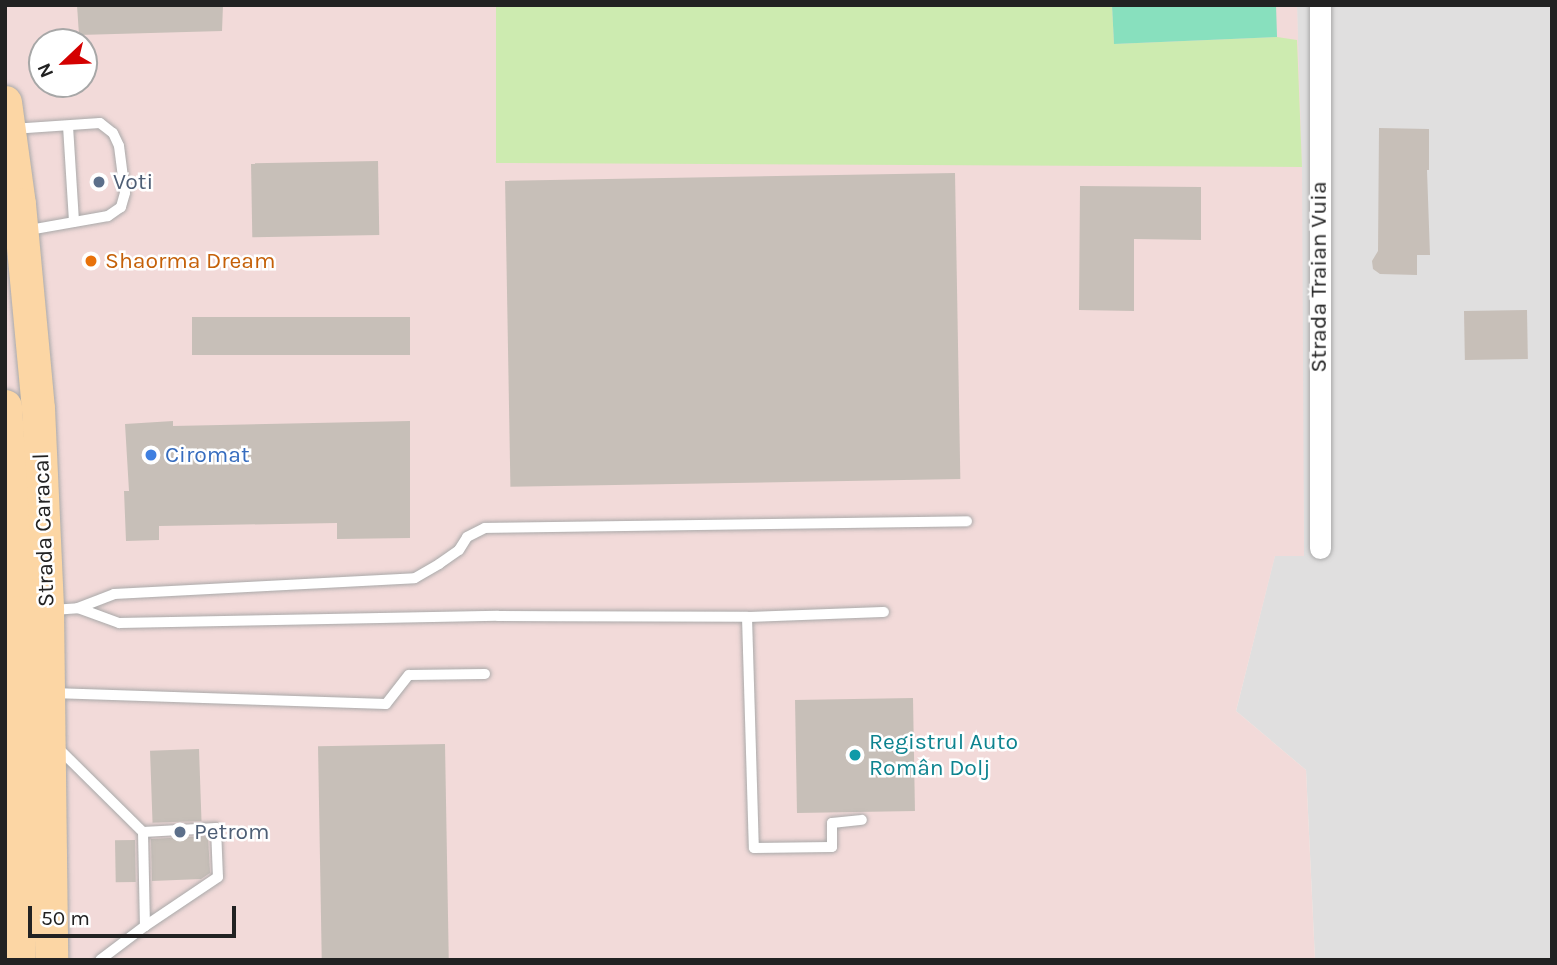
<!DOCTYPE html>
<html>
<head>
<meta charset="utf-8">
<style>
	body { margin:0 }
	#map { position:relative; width:1557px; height:965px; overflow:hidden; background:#f2efe9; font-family:Karla,sans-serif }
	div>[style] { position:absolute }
	.residential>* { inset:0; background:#e0dfdf }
	.commercial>* { inset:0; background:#f2dad9 }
	.grass>* { inset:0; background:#cdebb0 }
	.pitch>* { inset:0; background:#88e0be }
	.building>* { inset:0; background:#c7bfb8; transform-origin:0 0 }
	.roads { filter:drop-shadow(0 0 2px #a9a9a9) drop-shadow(0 0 2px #a9a9a9) }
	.lane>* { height:10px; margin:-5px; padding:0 5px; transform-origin:5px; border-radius:5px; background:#fff }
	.street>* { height:21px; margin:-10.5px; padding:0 10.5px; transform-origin:10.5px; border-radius:10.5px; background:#fff }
	.primary>* { height:33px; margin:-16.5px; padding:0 16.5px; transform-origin:16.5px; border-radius:16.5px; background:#fcd6a4 }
	.dots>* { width:19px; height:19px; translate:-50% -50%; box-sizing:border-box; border:4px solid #fff; border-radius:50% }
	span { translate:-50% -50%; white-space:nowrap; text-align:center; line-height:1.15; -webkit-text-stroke:5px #fff; paint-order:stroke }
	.service-label { font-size:23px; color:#4e5e75 }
	.left { translate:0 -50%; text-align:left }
	.food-label { font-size:23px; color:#c56008 }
	.street-label { font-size:23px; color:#222 }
	.shop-label { font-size:23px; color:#366cbe }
	.culture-label { font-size:23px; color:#0d838f }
	.frame { position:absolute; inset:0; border:7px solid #222; pointer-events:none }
	.north { position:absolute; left:28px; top:28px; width:70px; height:70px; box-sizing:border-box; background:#fff; border:2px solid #a7a7a7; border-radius:50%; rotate:247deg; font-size:19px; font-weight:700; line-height:28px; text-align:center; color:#222 }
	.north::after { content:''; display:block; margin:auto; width:24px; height:32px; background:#d40000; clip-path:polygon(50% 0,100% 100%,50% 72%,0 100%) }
	.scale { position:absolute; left:28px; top:906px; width:208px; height:32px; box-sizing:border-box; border:4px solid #222; border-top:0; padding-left:9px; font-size:21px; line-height:24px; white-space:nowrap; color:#222; -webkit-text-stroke:5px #fff; paint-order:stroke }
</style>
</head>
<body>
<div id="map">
	<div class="residential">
		<i style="clip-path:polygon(1297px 5px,1552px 5px,1552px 960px,1315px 960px,1306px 770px,1236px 711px,1275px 555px,1304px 556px)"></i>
	</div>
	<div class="commercial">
		<i style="clip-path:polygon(evenodd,5px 5px,1297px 5px,1302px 167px,1304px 556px,1275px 556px,1236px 711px,1306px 770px,1315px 960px,5px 960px,5px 5px,42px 42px,84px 42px,84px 84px,42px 84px,42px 42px)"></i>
	</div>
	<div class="grass">
		<i style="clip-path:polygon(496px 5px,1112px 5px,1114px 44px,1277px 37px,1297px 40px,1302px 167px,496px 163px)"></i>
	</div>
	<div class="pitch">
		<i style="clip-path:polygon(1112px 5px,1276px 5px,1277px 37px,1114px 44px)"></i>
	</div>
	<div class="building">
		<i style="clip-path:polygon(77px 5px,223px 5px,222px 31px,79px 35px)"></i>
		<i style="clip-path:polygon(1379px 128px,1429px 129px,1429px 170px,1427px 170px,1430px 255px,1417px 255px,1417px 275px,1380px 274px,1373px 269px,1372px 261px,1378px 251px)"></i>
		<i style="left:378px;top:161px;width:74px;height:127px;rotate:89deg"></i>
		<i style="left:955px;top:173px;width:306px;height:450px;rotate:89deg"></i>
		<i style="clip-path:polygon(1080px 186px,1201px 187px,1201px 240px,1134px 239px,1134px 311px,1079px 310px)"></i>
		<i style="left:1527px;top:310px;width:49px;height:63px;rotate:89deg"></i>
		<i style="left:192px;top:317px;width:218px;height:38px"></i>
		<i style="clip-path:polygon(173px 421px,173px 426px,410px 421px,410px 538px,337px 539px,337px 523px,159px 526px,159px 540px,126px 541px,124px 491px,129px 491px,125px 424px)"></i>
		<i style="left:913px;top:698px;width:113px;height:118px;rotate:89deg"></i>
		<i style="left:445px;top:744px;width:214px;height:127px;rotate:89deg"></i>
		<i style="left:199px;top:749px;width:72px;height:49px;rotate:88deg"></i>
		<i style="clip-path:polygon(208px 836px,210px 873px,201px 879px,152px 881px,151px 839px)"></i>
		<i style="left:135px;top:840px;width:42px;height:20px;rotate:89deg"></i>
	</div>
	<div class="roads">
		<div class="lane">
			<i style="left:68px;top:126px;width:96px;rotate:86.4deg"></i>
			<i style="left:12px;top:129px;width:88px;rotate:-3.9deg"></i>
			<i style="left:100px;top:123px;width:16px;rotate:38deg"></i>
			<i style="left:113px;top:133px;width:14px;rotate:65deg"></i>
			<i style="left:119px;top:146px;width:47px;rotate:82.7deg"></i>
			<i style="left:125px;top:193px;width:15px;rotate:106deg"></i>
			<i style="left:121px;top:207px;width:16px;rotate:145deg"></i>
			<i style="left:108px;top:216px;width:85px;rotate:169.9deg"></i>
			<i style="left:78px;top:608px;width:44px;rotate:20.1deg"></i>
			<i style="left:119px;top:623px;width:379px;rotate:-1.1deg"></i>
			<i style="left:498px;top:616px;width:249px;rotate:0.2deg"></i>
			<i style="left:747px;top:617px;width:231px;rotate:88.3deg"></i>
			<i style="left:754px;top:848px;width:78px;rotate:-0.7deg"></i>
			<i style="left:832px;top:847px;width:24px;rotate:-90deg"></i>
			<i style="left:832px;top:823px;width:30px;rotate:-6deg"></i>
			<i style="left:52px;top:610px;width:26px;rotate:-4deg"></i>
			<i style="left:78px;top:608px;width:39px;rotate:-21deg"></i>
			<i style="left:114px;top:594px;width:301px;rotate:-3deg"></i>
			<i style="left:415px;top:578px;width:28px;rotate:-30deg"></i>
			<i style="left:439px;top:564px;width:24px;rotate:-35deg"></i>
			<i style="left:459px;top:550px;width:15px;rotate:-58deg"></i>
			<i style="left:467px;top:537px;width:20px;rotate:-27deg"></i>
			<i style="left:485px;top:528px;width:482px;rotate:-0.8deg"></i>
			<i style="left:747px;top:617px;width:137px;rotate:-2.1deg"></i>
			<i style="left:52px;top:693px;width:334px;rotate:1.9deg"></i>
			<i style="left:386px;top:704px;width:37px;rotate:-52deg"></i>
			<i style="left:409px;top:675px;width:76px;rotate:-0.8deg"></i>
			<i style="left:55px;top:745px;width:124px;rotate:44.7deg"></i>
			<i style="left:143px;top:832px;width:94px;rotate:88.8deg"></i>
			<i style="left:145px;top:926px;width:56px;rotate:142.9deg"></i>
			<i style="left:143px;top:832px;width:73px;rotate:-3.1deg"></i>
			<i style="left:216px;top:828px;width:49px;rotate:87.7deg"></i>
			<i style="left:218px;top:877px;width:88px;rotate:146.1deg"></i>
		</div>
		<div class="street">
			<i style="left:1320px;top:5px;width:543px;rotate:90deg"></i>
		</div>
		<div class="primary">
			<i style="left:5px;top:102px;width:103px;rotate:82.2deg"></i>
			<i style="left:19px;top:204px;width:205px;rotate:84.7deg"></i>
			<i style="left:38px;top:408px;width:202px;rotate:87.4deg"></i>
			<i style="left:47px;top:610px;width:350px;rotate:89.3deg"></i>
			<i style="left:5px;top:406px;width:206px;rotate:86.4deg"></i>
			<i style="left:18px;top:612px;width:348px;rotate:90deg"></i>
		</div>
	</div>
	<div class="dots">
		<i style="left:99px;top:182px;background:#5c6f8a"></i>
		<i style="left:91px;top:261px;background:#e8710a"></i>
		<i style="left:151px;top:455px;background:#3f7fe0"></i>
		<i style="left:855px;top:755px;background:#0f9aa8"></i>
		<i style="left:180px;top:832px;background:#5c6f8a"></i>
	</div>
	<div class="service-label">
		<span class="left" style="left:113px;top:182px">Voti</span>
		<span class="left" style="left:194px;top:832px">Petrom</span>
	</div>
	<div class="food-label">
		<span class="left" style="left:105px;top:261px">Shaorma Dream</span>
	</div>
	<div class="street-label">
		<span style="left:1319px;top:277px;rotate:-90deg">Strada Traian Vuia</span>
		<span style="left:44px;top:530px;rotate:-92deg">Strada Caracal</span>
	</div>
	<div class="shop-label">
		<span class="left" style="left:165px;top:455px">Ciromat</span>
	</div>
	<div class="culture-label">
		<span class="left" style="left:869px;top:755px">Registrul Auto<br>Român Dolj</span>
	</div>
	<div class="frame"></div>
	<div class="north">N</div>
	<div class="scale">50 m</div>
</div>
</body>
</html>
